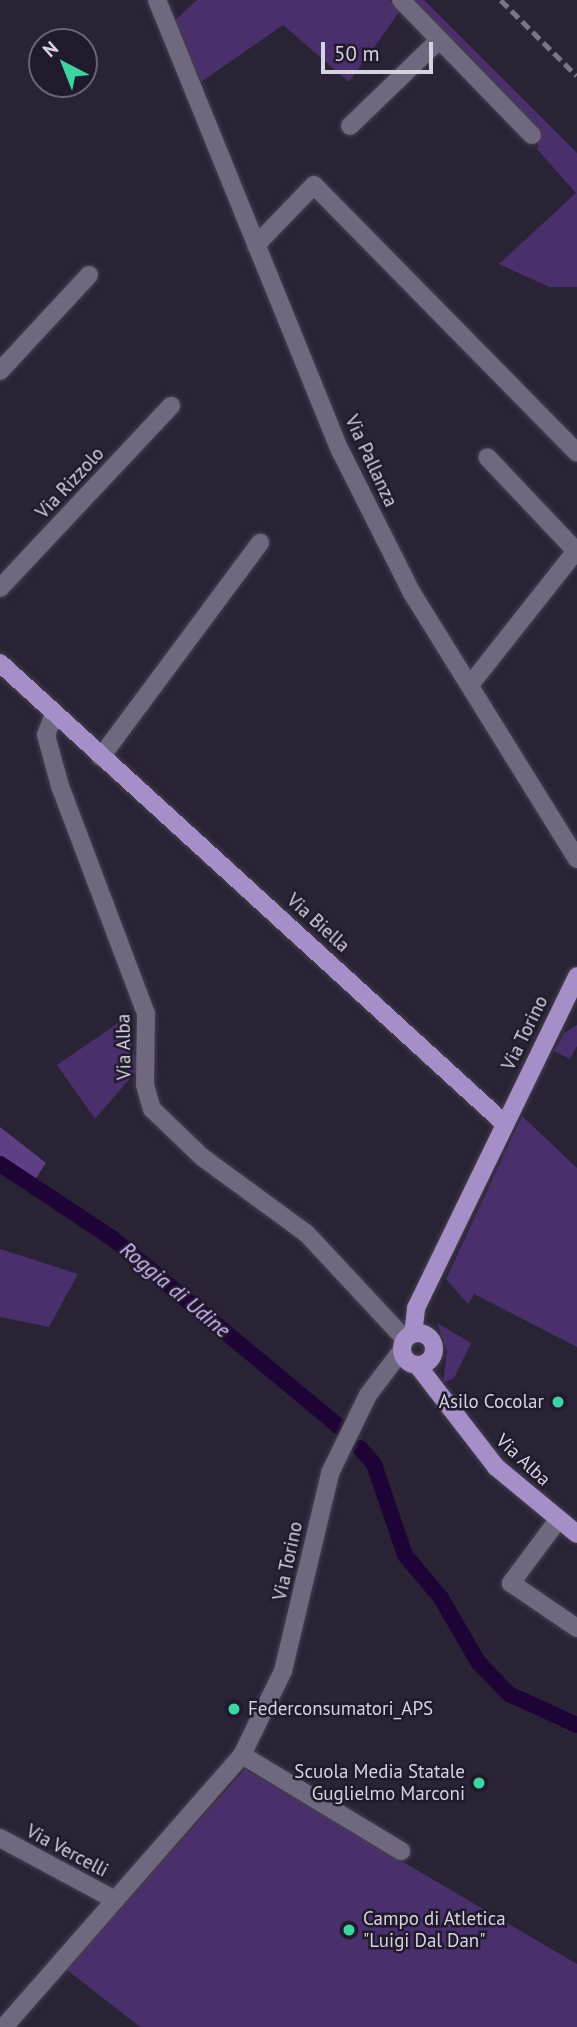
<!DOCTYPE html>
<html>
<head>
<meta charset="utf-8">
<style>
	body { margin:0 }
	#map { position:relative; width:577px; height:2027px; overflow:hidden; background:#2a2336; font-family:"PT Sans",sans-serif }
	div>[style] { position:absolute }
	.green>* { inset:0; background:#4a2f6d }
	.forest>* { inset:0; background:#5e3f86 }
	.canal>* { height:16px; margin:-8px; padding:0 8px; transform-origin:8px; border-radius:8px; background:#1e0436 }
	.roads { filter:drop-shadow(0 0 2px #463f4f) drop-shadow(0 0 2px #463f4f) }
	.minor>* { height:18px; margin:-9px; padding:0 9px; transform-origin:9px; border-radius:9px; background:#70687e }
	.major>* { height:18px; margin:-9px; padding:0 9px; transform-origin:9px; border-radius:9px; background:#a58fc8 }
	.major>.ring { margin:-9px; padding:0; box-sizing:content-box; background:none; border:18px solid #a58fc8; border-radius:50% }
	.rail>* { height:4.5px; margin-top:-2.25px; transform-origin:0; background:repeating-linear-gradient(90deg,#7b7586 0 10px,transparent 0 15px) }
	.dots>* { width:19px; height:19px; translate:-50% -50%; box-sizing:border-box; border:4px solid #21192c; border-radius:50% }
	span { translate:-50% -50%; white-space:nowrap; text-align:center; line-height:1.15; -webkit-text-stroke:5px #21192c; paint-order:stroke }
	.street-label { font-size:19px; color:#d7d2df }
	.poi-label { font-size:19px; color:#d7d2df }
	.right { translate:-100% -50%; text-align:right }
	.left { translate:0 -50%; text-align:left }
	.water-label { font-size:21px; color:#d4bdfa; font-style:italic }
	.north { position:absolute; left:28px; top:28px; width:70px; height:70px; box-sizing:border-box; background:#21192c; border:2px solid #6a6374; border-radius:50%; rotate:318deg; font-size:19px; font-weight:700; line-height:28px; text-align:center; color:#d7d2df }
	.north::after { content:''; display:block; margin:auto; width:24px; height:32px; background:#3dd4a3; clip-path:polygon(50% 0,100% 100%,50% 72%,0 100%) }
	.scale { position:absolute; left:321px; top:42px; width:112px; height:32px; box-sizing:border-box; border:4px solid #d7d2df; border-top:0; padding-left:9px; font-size:21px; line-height:24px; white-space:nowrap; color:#d7d2df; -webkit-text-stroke:5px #21192c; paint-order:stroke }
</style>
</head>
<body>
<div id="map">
	<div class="green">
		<i style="clip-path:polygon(197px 0,389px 0,400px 11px,349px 82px,283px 25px,201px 82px,175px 20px)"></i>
		<i style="clip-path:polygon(411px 0,424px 0,577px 153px,577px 287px,549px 287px,499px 264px,576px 193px,537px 149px,540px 133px)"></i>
		<i style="clip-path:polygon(124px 1019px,138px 1069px,95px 1119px,57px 1065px)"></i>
		<i style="clip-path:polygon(577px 1025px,577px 1046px,570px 1059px,554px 1051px,564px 1033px)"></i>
		<i style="clip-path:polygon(522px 1116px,577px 1168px,577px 1347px,474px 1294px,468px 1304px,446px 1279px)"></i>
		<i style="clip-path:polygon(0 1249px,78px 1274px,49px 1327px,0 1317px)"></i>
		<i style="clip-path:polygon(437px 1323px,471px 1343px,454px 1378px,443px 1383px,447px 1351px)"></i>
		<i style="clip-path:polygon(245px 1769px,577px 1964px,577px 2027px,140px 2027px,66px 1969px)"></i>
	</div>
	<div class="forest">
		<i style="clip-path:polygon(0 1127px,46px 1163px,32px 1184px,0 1160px)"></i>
	</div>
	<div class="canal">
		<i style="left:0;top:1164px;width:134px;rotate:33.5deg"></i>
		<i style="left:112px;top:1238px;width:298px;rotate:39.7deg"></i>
		<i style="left:360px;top:1448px;width:21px;rotate:49deg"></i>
		<i style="left:374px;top:1464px;width:96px;rotate:71.2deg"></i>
		<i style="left:405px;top:1555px;width:56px;rotate:50.1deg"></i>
		<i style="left:441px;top:1598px;width:74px;rotate:60deg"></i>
		<i style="left:478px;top:1662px;width:45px;rotate:45.9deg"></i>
		<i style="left:509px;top:1694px;width:75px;rotate:24.5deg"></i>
	</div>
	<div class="roads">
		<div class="minor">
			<i style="left:157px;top:0;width:486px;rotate:67.9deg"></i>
			<i style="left:340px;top:450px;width:160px;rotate:63.3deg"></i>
			<i style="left:412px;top:593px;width:313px;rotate:58.2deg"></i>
			<i style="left:401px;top:0;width:188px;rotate:45.9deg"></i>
			<i style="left:350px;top:126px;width:124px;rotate:-44deg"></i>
			<i style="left:256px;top:245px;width:83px;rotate:-46deg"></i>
			<i style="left:314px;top:185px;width:375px;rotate:45.5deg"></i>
			<i style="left:0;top:371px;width:131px;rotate:-47.2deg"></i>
			<i style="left:0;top:588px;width:250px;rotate:-46.8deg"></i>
			<i style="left:470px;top:685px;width:171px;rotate:-51.7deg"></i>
			<i style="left:576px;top:551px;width:129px;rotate:-133.4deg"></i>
			<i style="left:54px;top:714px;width:22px;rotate:111deg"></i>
			<i style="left:46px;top:735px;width:53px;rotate:74.6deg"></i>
			<i style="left:60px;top:786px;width:243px;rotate:69.3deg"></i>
			<i style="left:146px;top:1013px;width:72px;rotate:90.8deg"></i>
			<i style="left:145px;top:1085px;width:25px;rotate:74deg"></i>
			<i style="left:152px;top:1109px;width:69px;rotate:43.8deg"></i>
			<i style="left:202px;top:1157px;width:129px;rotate:36.2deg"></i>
			<i style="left:306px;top:1233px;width:145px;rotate:47deg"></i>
			<i style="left:101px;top:757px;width:267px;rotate:-53.4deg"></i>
			<i style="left:558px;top:1520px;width:79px;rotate:126.7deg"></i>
			<i style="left:511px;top:1583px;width:80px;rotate:34.3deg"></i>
			<i style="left:242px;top:1755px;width:186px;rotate:31.1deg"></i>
			<i style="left:0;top:1838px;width:131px;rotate:28.3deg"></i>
			<i style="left:4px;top:2027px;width:361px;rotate:-48.8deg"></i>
			<i style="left:242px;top:1755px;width:93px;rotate:-64deg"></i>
			<i style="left:283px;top:1671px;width:204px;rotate:-76.6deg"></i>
			<i style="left:330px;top:1473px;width:87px;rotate:-64deg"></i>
			<i style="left:368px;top:1395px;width:56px;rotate:-52.9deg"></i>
		</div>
		<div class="major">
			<i style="left:0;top:663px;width:682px;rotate:42.39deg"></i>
			<i class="ring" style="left:402px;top:1333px;width:14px;height:14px"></i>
			<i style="left:413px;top:1334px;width:26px;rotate:-83deg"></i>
			<i style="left:416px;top:1308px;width:369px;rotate:-64.1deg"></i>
			<i style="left:418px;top:1366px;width:128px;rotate:52.3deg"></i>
			<i style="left:496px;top:1467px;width:105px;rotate:39.6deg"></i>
		</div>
	</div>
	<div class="rail">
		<i style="left:501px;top:0;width:107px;rotate:45deg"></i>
	</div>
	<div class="dots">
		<i style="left:558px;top:1402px;background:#3dd4a3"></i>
		<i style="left:234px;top:1709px;background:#3dd4a3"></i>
		<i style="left:479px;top:1783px;background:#3dd4a3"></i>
		<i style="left:349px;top:1930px;background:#3dd4a3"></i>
	</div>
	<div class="street-label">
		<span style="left:371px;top:461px;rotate:65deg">Via Pallanza</span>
		<span style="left:70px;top:483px;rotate:-47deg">Via Rizzolo</span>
		<span style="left:318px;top:923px;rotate:42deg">Via Biella</span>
		<span style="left:525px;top:1033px;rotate:-64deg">Via Torino</span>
		<span style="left:124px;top:1047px;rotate:-91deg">Via Alba</span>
		<span style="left:523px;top:1460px;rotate:43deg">Via Alba</span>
		<span style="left:288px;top:1561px;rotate:-78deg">Via Torino</span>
		<span style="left:67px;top:1851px;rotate:28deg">Via Vercelli</span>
	</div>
	<div class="poi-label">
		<span class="right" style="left:544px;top:1402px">Asilo Cocolar</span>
		<span class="left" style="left:248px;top:1709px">Federconsumatori_APS</span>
		<span class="right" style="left:465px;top:1783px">Scuola Media Statale<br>Guglielmo Marconi</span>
		<span class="left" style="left:363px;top:1930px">Campo di Atletica<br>"Luigi Dal Dan"</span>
	</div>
	<div class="water-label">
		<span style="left:175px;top:1290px;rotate:40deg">Roggia di Udine</span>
	</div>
	<div class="north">N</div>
	<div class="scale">50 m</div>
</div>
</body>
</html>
